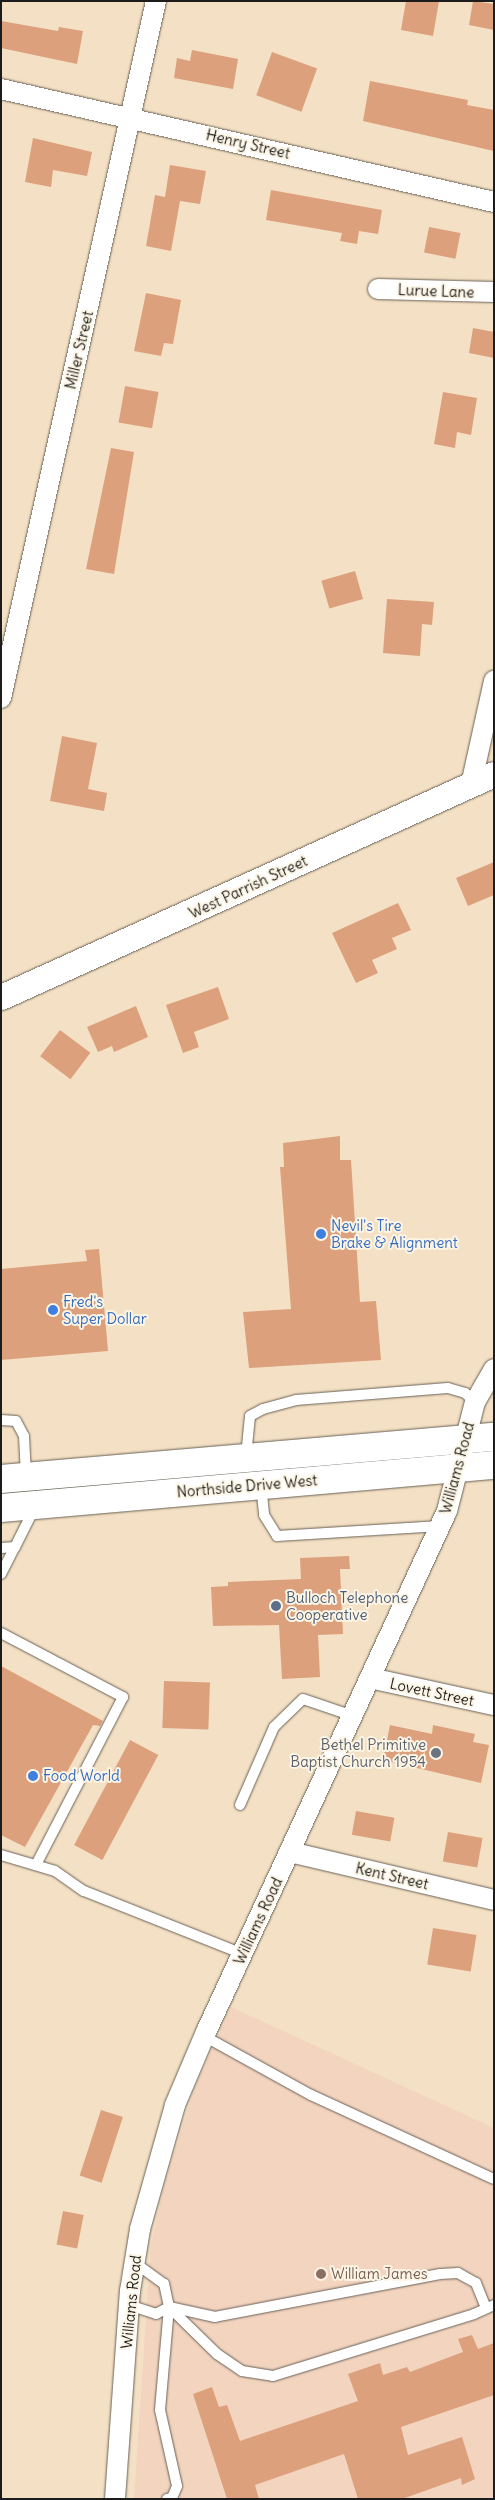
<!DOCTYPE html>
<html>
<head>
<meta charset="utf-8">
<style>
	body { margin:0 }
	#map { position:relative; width:495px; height:2500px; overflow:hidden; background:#f4e0c4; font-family:Delius,sans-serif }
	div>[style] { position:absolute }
	.built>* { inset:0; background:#f3d4bf }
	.building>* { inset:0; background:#dca07d; transform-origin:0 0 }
	.roads { filter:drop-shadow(0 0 1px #686157) drop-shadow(0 0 1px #686157) }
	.service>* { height:10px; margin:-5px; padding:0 5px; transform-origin:5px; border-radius:5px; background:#fff }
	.minor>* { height:20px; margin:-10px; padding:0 10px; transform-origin:10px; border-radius:10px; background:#fff }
	.tertiary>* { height:25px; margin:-12.5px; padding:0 12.5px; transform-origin:12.5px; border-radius:12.5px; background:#fff }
	.primary>* { height:28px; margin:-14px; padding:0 14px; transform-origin:14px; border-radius:14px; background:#fff }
	.dots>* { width:14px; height:14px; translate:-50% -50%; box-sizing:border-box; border:2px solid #fcf5e5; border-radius:50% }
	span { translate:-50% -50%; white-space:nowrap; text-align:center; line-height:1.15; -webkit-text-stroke:4px #fcf5e5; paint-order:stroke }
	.street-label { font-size:15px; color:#1c1c1c }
	.shop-label { font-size:15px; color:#366cbe }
	.left { translate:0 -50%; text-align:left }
	.service-label { font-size:15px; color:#4e5e75 }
	.worship-label { font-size:15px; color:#5b616d }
	.right { translate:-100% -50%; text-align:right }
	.education-label { font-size:15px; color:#785e54 }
	.frame { position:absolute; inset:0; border:2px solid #1c1c1c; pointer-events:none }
</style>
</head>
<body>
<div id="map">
	<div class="built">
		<i style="clip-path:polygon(231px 2007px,494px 2128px,494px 2499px,134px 2499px,151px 2244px,165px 2183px,193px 2092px)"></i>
	</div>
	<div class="building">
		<i style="clip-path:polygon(406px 1px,439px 1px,433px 36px,401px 30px)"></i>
		<i style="clip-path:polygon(473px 1px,494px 4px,494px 30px,469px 25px)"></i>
		<i style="clip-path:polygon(1px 21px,58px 31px,59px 27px,83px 31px,77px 64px,1px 48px)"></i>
		<i style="clip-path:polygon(192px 50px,238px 59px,233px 89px,174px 78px,177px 58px,190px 61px)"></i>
		<i style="left:272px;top:52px;width:48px;height:46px;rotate:20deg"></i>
		<i style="clip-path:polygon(370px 81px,468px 100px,467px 105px,494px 110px,494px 151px,363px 121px)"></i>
		<i style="clip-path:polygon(33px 138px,92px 152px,87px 176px,53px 170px,51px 187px,25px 182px)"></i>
		<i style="clip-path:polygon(170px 165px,206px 171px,200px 204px,180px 201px,171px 251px,146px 246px,155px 195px,165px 197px)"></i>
		<i style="clip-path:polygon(271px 190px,382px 210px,378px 234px,359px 231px,357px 244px,340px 241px,342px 233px,266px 220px)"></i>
		<i style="left:429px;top:227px;width:32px;height:26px;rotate:11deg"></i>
		<i style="clip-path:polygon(146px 293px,181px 300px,173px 344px,164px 343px,161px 356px,134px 351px)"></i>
		<i style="clip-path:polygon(473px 328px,494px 332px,494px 358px,469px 353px)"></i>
		<i style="left:125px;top:386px;width:34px;height:37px;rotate:10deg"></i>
		<i style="clip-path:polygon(443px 392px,477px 398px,471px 435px,457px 432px,455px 448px,434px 444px)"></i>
		<i style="clip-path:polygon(111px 448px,134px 452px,114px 574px,86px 569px)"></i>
		<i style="left:355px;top:571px;width:29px;height:35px;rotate:74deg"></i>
		<i style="clip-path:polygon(387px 599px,434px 602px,432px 625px,422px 624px,420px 656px,383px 653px)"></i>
		<i style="clip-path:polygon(62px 736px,97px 743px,88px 789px,107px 793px,104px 811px,50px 801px)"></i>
		<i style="clip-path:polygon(494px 862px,494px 895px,468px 906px,456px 878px)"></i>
		<i style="clip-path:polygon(398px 903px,411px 930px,392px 938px,397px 949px,372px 960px,378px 973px,356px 983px,332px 933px)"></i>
		<i style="clip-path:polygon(218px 987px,229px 1019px,194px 1032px,199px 1047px,183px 1053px,166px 1005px)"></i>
		<i style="clip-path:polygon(136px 1006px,148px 1037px,114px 1052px,112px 1046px,98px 1052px,87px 1027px)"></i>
		<i style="left:60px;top:1030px;width:38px;height:33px;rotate:37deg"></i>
		<i style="clip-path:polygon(340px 1136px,340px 1160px,351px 1160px,360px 1302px,376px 1301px,381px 1360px,249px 1368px,243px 1312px,291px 1309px,280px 1167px,284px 1167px,283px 1143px)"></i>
		<i style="clip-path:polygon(99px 1249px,108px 1351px,1px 1360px,1px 1269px,87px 1261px,85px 1250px)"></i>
		<i style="clip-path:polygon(349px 1556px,350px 1569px,340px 1569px,343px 1634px,318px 1635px,320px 1677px,282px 1679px,279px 1625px,213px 1626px,211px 1587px,228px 1586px,228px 1582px,301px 1579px,300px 1558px)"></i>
		<i style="clip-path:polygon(1px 1666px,103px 1721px,100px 1726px,93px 1725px,25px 1847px,1px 1835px)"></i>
		<i style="left:164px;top:1681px;width:46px;height:47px;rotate:2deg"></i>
		<i style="clip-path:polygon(390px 1725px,432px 1734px,433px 1725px,475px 1734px,473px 1742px,489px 1745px,481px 1783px,383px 1760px)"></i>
		<i style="left:130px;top:1740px;width:32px;height:119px;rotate:28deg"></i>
		<i style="left:356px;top:1811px;width:39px;height:24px;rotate:10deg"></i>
		<i style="left:448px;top:1832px;width:35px;height:30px;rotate:10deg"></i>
		<i style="left:433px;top:1928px;width:44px;height:37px;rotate:9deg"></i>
		<i style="left:101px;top:2110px;width:23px;height:69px;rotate:18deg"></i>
		<i style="left:63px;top:2211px;width:21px;height:34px;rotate:11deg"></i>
		<i style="clip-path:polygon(472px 2335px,478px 2349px,494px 2343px,494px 2395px,401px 2427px,408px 2455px,462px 2437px,475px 2479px,462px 2485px,461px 2478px,402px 2499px,358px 2499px,344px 2454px,255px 2485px,259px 2499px,227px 2499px,193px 2394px,212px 2387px,219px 2407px,227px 2405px,240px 2441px,358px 2401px,348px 2374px,380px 2363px,383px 2375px,407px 2367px,410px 2372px,463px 2352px,458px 2339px)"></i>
	</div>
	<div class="roads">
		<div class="service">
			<i style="left:1px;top:1420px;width:15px;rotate:4deg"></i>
			<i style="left:16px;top:1421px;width:17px;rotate:62deg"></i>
			<i style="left:24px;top:1436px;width:40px;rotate:87.1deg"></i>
			<i style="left:246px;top:1456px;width:40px;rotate:-84.3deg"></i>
			<i style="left:250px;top:1416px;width:15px;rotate:-28deg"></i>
			<i style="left:263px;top:1409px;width:34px;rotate:-15deg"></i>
			<i style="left:296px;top:1400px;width:152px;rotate:-4.5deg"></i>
			<i style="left:448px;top:1388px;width:18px;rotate:16deg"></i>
			<i style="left:465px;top:1393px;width:13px;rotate:42deg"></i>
			<i style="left:261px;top:1485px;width:30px;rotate:84deg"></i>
			<i style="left:264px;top:1515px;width:25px;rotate:58deg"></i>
			<i style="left:277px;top:1536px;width:164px;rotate:-3.5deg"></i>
			<i style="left:1px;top:1548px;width:14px;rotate:-4deg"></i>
			<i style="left:15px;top:1547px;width:45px;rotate:-63.4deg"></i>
			<i style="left:1px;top:1574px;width:30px;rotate:-63deg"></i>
			<i style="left:1px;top:1633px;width:138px;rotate:27.7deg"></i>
			<i style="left:123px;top:1697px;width:189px;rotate:117.4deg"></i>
			<i style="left:240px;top:1805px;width:85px;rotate:-66.4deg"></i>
			<i style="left:274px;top:1727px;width:40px;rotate:-44deg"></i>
			<i style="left:303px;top:1699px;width:53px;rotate:18.8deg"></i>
			<i style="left:1px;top:1855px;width:56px;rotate:16.5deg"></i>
			<i style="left:55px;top:1871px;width:35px;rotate:35deg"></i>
			<i style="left:84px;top:1891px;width:171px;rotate:21.6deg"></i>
			<i style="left:204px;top:2036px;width:122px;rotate:28.9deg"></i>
			<i style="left:311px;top:2095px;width:201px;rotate:24.7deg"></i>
			<i style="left:129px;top:2305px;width:28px;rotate:18deg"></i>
			<i style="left:156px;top:2314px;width:15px;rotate:-28deg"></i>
			<i style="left:169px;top:2307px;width:24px;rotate:-102deg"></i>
			<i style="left:164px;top:2284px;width:37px;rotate:-144deg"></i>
			<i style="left:486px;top:2308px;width:27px;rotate:-112deg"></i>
			<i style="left:476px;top:2283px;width:21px;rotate:-151deg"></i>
			<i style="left:458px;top:2273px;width:18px;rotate:177deg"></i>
			<i style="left:440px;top:2274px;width:229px;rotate:169.2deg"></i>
			<i style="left:215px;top:2317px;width:47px;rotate:-167.7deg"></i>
			<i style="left:169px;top:2307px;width:67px;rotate:44.4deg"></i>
			<i style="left:217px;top:2354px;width:30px;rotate:34deg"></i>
			<i style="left:242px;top:2371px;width:31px;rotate:9deg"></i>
			<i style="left:273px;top:2376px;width:210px;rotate:-17.1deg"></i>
			<i style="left:474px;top:2314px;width:22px;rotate:-24deg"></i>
			<i style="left:167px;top:2499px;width:5px;rotate:-11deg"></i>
			<i style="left:172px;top:2498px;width:13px;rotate:-67deg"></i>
			<i style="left:177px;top:2486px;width:78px;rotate:-102.6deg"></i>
			<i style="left:160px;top:2410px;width:103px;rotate:-85deg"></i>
		</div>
		<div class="minor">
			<i style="left:1px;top:89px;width:506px;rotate:12.91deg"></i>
			<i style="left:378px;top:289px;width:116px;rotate:1.5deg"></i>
			<i style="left:1px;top:698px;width:714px;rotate:-77.46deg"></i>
			<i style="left:471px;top:785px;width:107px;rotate:-77.5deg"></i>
			<i style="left:370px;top:1678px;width:127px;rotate:12.3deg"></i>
			<i style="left:290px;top:1852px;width:210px;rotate:13.2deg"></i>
			<i style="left:115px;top:2499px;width:209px;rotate:-85.9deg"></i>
			<i style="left:130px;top:2291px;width:63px;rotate:-80.8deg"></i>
			<i style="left:140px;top:2229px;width:129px;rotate:-74.2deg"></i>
			<i style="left:175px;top:2105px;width:79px;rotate:-67deg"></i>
			<i style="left:206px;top:2032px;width:574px;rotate:-65.18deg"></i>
			<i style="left:447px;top:1511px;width:113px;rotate:-75.6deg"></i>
			<i style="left:475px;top:1402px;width:38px;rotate:-60deg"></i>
		</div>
		<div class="tertiary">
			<i style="left:1px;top:997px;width:541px;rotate:-24.34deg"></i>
		</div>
		<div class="primary">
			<i style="left:1px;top:1479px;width:495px;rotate:-4.9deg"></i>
			<i style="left:1px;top:1508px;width:495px;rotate:-5deg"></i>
		</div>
	</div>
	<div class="dots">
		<i style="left:321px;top:1234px;background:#3f7fe0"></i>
		<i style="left:53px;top:1310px;background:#3f7fe0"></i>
		<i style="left:276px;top:1606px;background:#5c6f8a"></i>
		<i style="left:436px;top:1753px;background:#6b7280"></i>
		<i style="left:33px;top:1776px;background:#3f7fe0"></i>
		<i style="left:321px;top:2274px;background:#8d6e63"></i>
	</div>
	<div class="street-label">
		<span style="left:248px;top:144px;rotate:13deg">Henry Street</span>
		<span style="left:436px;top:291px;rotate:2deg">Lurue Lane</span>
		<span style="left:79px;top:350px;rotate:-77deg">Miller Street</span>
		<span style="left:248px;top:887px;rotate:-25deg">West Parrish Street</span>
		<span style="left:457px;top:1468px;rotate:-75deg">Williams Road</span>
		<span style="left:247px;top:1486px;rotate:-5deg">Northside Drive West</span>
		<span style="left:432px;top:1692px;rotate:12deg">Lovett Street</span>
		<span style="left:392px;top:1876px;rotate:13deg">Kent Street</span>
		<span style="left:258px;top:1921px;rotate:-65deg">Williams Road</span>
		<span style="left:131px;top:2302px;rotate:-84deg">Williams Road</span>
	</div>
	<div class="shop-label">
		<span class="left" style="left:331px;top:1234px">Nevil's Tire<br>Brake &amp; Alignment</span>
		<span class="left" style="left:63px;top:1310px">Fred's<br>Super Dollar</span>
		<span class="left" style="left:43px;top:1776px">Food World</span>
	</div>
	<div class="service-label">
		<span class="left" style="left:286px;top:1606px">Bulloch Telephone<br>Cooperative</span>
	</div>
	<div class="worship-label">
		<span class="right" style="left:426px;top:1753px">Bethel Primitive<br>Baptist Church 1954</span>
	</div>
	<div class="education-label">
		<span class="left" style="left:331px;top:2274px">William James</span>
	</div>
	<div class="frame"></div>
</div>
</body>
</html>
